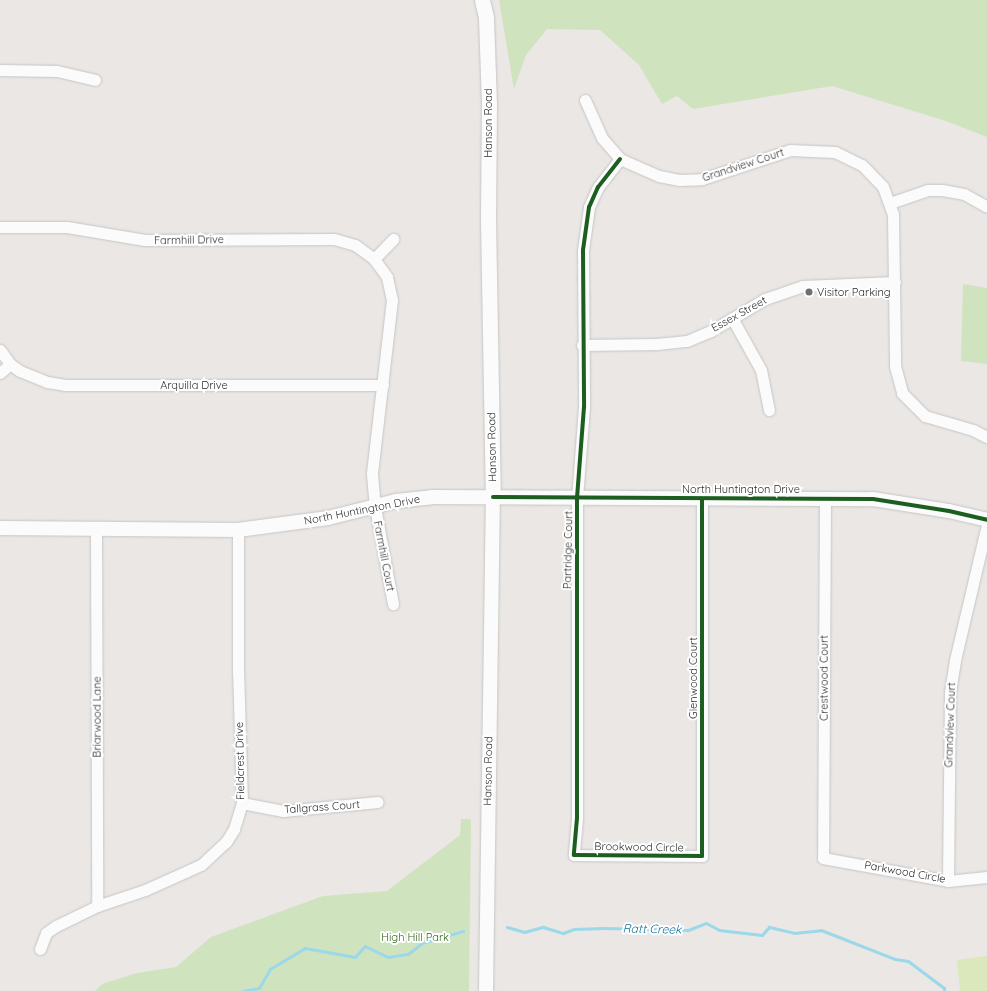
<!DOCTYPE html>
<html>
<head>
<meta charset="utf-8">
<style>
	body { margin:0 }
	#map { position:relative; width:987px; height:991px; overflow:hidden; background:#eae7e4; font-family:Quicksand,sans-serif }
	div>[style] { position:absolute }
	.green>* { inset:0; background:#cfe4be }
	.pitch>* { inset:0; background:#dae8bc }
	.stream>* { height:3px; margin:-1.5px; padding:0 1.5px; transform-origin:1.5px; border-radius:1.5px; background:#9ad8ea }
	.roads { filter:drop-shadow(0 0 1px #c6c6c6) drop-shadow(0 0 1px #c6c6c6) }
	.minor>* { height:11px; margin:-5.5px; padding:0 5.5px; transform-origin:5.5px; border-radius:5.5px; background:#fcfbfb }
	.tertiary>* { height:14px; margin:-7px; padding:0 7px; transform-origin:7px; border-radius:7px; background:#fcfbfb }
	.secondary>* { height:15px; margin:-7.5px; padding:0 7.5px; transform-origin:7.5px; border-radius:7.5px; background:#fcfbfb }
	.cycleway>* { height:4px; margin:-2px; padding:0 2px; transform-origin:2px; border-radius:2px; background:#1b5e20 }
	.dots>* { width:11px; height:11px; translate:-50% -50%; box-sizing:border-box; border:2px solid #fff; border-radius:50% }
	span { translate:-50% -50%; white-space:nowrap; text-align:center; line-height:1.15; -webkit-text-stroke:4px #fff; paint-order:stroke }
	.street-label { font-size:11px; color:#2d2d2d }
	.poi-label { font-size:11px; color:#2d2d2d }
	.left { translate:0 -50%; text-align:left }
	.park-label { font-size:11px; color:#316a1d }
	.water-label { font-size:12px; color:#11739d; font-style:italic }
</style>
</head>
<body>
<div id="map">
	<div class="green">
		<i style="clip-path:polygon(499px 0,987px 0,987px 137px,946px 121px,832px 86px,693px 109px,677px 96px,662px 104px,639px 65px,600px 30px,547px 29px,526px 55px,514px 89px)"></i>
		<i style="clip-path:polygon(963px 284px,987px 288px,987px 364px,961px 361px)"></i>
		<i style="clip-path:polygon(461px 819px,471px 819px,469px 991px,95px 991px,102px 984px,137px 973px,176px 967px,211px 937px,323px 896px,387px 891px,460px 835px)"></i>
	</div>
	<div class="pitch">
		<i style="clip-path:polygon(987px 956px,987px 991px,960px 991px,957px 960px)"></i>
	</div>
	<div class="stream">
		<i style="left:507px;top:927px;width:18px;rotate:16deg"></i>
		<i style="left:524px;top:932px;width:20px;rotate:-15deg"></i>
		<i style="left:543px;top:927px;width:21px;rotate:17deg"></i>
		<i style="left:563px;top:933px;width:12px;rotate:-20deg"></i>
		<i style="left:574px;top:929px;width:31px;rotate:-2deg"></i>
		<i style="left:605px;top:928px;width:83px;rotate:1.4deg"></i>
		<i style="left:688px;top:930px;width:19px;rotate:-21deg"></i>
		<i style="left:706px;top:923px;width:15px;rotate:28deg"></i>
		<i style="left:719px;top:930px;width:43px;rotate:6.6deg"></i>
		<i style="left:762px;top:935px;width:11px;rotate:-49deg"></i>
		<i style="left:769px;top:927px;width:26px;rotate:13deg"></i>
		<i style="left:794px;top:933px;width:27px;rotate:-6deg"></i>
		<i style="left:821px;top:930px;width:79px;rotate:21.4deg"></i>
		<i style="left:895px;top:959px;width:13px;rotate:9deg"></i>
		<i style="left:908px;top:961px;width:45px;rotate:36.9deg"></i>
		<i style="left:944px;top:988px;width:3px;rotate:90deg"></i>
		<i style="left:243px;top:991px;width:16px;rotate:-11deg"></i>
		<i style="left:259px;top:988px;width:22px;rotate:-60deg"></i>
		<i style="left:270px;top:969px;width:41px;rotate:-31deg"></i>
		<i style="left:305px;top:948px;width:51px;rotate:10.2deg"></i>
		<i style="left:355px;top:957px;width:15px;rotate:-48deg"></i>
		<i style="left:365px;top:946px;width:25px;rotate:26deg"></i>
		<i style="left:388px;top:957px;width:20px;rotate:-9deg"></i>
		<i style="left:408px;top:954px;width:18px;rotate:-38deg"></i>
		<i style="left:422px;top:943px;width:43px;rotate:-16.3deg"></i>
	</div>
	<div class="roads">
		<div class="minor">
			<i style="left:0;top:70px;width:57px;rotate:1deg"></i>
			<i style="left:57px;top:71px;width:39px;rotate:13deg"></i>
			<i style="left:585px;top:100px;width:42px;rotate:65.9deg"></i>
			<i style="left:602px;top:138px;width:28px;rotate:49deg"></i>
			<i style="left:620px;top:159px;width:43px;rotate:23.6deg"></i>
			<i style="left:659px;top:176px;width:20px;rotate:11deg"></i>
			<i style="left:679px;top:180px;width:23px;rotate:-2deg"></i>
			<i style="left:702px;top:179px;width:93px;rotate:-18.2deg"></i>
			<i style="left:790px;top:150px;width:45px;rotate:2.5deg"></i>
			<i style="left:835px;top:152px;width:30px;rotate:26deg"></i>
			<i style="left:862px;top:165px;width:30px;rotate:46deg"></i>
			<i style="left:883px;top:187px;width:29px;rotate:70deg"></i>
			<i style="left:893px;top:214px;width:152px;rotate:89.2deg"></i>
			<i style="left:895px;top:366px;width:28px;rotate:75deg"></i>
			<i style="left:902px;top:393px;width:33px;rotate:45deg"></i>
			<i style="left:925px;top:416px;width:50px;rotate:16.3deg"></i>
			<i style="left:973px;top:430px;width:16px;rotate:27deg"></i>
			<i style="left:620px;top:159px;width:36px;rotate:128deg"></i>
			<i style="left:598px;top:187px;width:22px;rotate:114deg"></i>
			<i style="left:589px;top:207px;width:43px;rotate:97.9deg"></i>
			<i style="left:583px;top:250px;width:157px;rotate:89.6deg"></i>
			<i style="left:584px;top:407px;width:90px;rotate:94.4deg"></i>
			<i style="left:577px;top:497px;width:321px;rotate:90deg"></i>
			<i style="left:577px;top:818px;width:37px;rotate:95deg"></i>
			<i style="left:574px;top:855px;width:128px;rotate:0.4deg"></i>
			<i style="left:702px;top:856px;width:357px;rotate:-90deg"></i>
			<i style="left:890px;top:203px;width:40px;rotate:-18.9deg"></i>
			<i style="left:928px;top:190px;width:14px"></i>
			<i style="left:942px;top:190px;width:22px;rotate:10deg"></i>
			<i style="left:964px;top:194px;width:26px;rotate:29deg"></i>
			<i style="left:0;top:227px;width:67px"></i>
			<i style="left:67px;top:227px;width:79px;rotate:9.5deg"></i>
			<i style="left:145px;top:240px;width:189px;rotate:-0.3deg"></i>
			<i style="left:334px;top:239px;width:22px;rotate:16deg"></i>
			<i style="left:355px;top:245px;width:24px;rotate:36deg"></i>
			<i style="left:374px;top:259px;width:22px;rotate:54deg"></i>
			<i style="left:387px;top:277px;width:24px;rotate:78deg"></i>
			<i style="left:392px;top:300px;width:175px;rotate:96.6deg"></i>
			<i style="left:372px;top:474px;width:33px;rotate:85deg"></i>
			<i style="left:375px;top:507px;width:99px;rotate:79.5deg"></i>
			<i style="left:374px;top:259px;width:28px;rotate:-46deg"></i>
			<i style="left:732px;top:318px;width:60px;rotate:60.9deg"></i>
			<i style="left:761px;top:370px;width:41px;rotate:78.7deg"></i>
			<i style="left:582px;top:345px;width:75px;rotate:-0.8deg"></i>
			<i style="left:657px;top:344px;width:30px;rotate:-6deg"></i>
			<i style="left:687px;top:341px;width:26px;rotate:-23deg"></i>
			<i style="left:711px;top:331px;width:63px;rotate:-30.7deg"></i>
			<i style="left:765px;top:299px;width:40px;rotate:-18.9deg"></i>
			<i style="left:803px;top:286px;width:92px;rotate:-2.5deg"></i>
			<i style="left:0;top:350px;width:17px;rotate:54deg"></i>
			<i style="left:10px;top:364px;width:12px;rotate:35deg"></i>
			<i style="left:20px;top:371px;width:29px;rotate:22deg"></i>
			<i style="left:47px;top:382px;width:18px;rotate:9deg"></i>
			<i style="left:65px;top:385px;width:318px"></i>
			<i style="left:0;top:373px;width:13px;rotate:-42deg"></i>
			<i style="left:825px;top:497px;width:361px;rotate:90.3deg"></i>
			<i style="left:823px;top:858px;width:127px;rotate:10.4deg"></i>
			<i style="left:948px;top:881px;width:39px;rotate:-6deg"></i>
			<i style="left:96px;top:529px;width:377px;rotate:89.8deg"></i>
			<i style="left:242px;top:803px;width:42px;rotate:11deg"></i>
			<i style="left:283px;top:811px;width:95px;rotate:-5.4deg"></i>
			<i style="left:948px;top:881px;width:189px;rotate:-89.4deg"></i>
			<i style="left:950px;top:692px;width:32px;rotate:-81deg"></i>
			<i style="left:955px;top:660px;width:139px;rotate:-76.7deg"></i>
			<i style="left:40px;top:949px;width:17px;rotate:-69deg"></i>
			<i style="left:46px;top:933px;width:12px;rotate:-35deg"></i>
			<i style="left:56px;top:926px;width:46px;rotate:-26deg"></i>
			<i style="left:97px;top:906px;width:51px;rotate:-18.4deg"></i>
			<i style="left:145px;top:890px;width:61px;rotate:-24.1deg"></i>
			<i style="left:201px;top:865px;width:34px;rotate:-43deg"></i>
			<i style="left:226px;top:842px;width:15px;rotate:-58deg"></i>
			<i style="left:234px;top:829px;width:27px;rotate:-73deg"></i>
			<i style="left:242px;top:803px;width:131px;rotate:-91.7deg"></i>
			<i style="left:238px;top:672px;width:142px;rotate:-90deg"></i>
		</div>
		<div class="tertiary">
			<i style="left:0;top:528px;width:238px;rotate:0.5deg"></i>
			<i style="left:238px;top:530px;width:91px;rotate:-7.6deg"></i>
			<i style="left:328px;top:518px;width:70px;rotate:-14deg"></i>
			<i style="left:396px;top:501px;width:36px;rotate:-6deg"></i>
			<i style="left:432px;top:497px;width:441px;rotate:0.3deg"></i>
			<i style="left:873px;top:499px;width:77px;rotate:9deg"></i>
			<i style="left:949px;top:511px;width:39px;rotate:13deg"></i>
			<i style="left:486px;top:991px;width:494px;rotate:-89.2deg"></i>
		</div>
		<div class="secondary">
			<i style="left:482px;top:0;width:18px;rotate:77deg"></i>
			<i style="left:486px;top:18px;width:86px;rotate:88deg"></i>
			<i style="left:489px;top:104px;width:115px;rotate:90.5deg"></i>
			<i style="left:488px;top:219px;width:278px;rotate:89deg"></i>
		</div>
	</div>
	<div class="cycleway">
		<i style="left:620px;top:159px;width:36px;rotate:128deg"></i>
		<i style="left:598px;top:187px;width:22px;rotate:114deg"></i>
		<i style="left:589px;top:207px;width:43px;rotate:97.9deg"></i>
		<i style="left:583px;top:250px;width:157px;rotate:89.6deg"></i>
		<i style="left:584px;top:407px;width:90px;rotate:94.4deg"></i>
		<i style="left:577px;top:497px;width:321px;rotate:90deg"></i>
		<i style="left:577px;top:818px;width:37px;rotate:95deg"></i>
		<i style="left:574px;top:855px;width:128px;rotate:0.4deg"></i>
		<i style="left:702px;top:856px;width:357px;rotate:-90deg"></i>
		<i style="left:493px;top:497px;width:380px;rotate:0.3deg"></i>
		<i style="left:873px;top:499px;width:77px;rotate:9deg"></i>
		<i style="left:949px;top:511px;width:39px;rotate:13deg"></i>
	</div>
	<div class="dots">
		<i style="left:809px;top:292px;background:#6f6e6d"></i>
	</div>
	<div class="street-label">
		<span style="left:488px;top:123px;rotate:-90deg">Hanson Road</span>
		<span style="left:743px;top:165px;rotate:-18deg">Grandview Court</span>
		<span style="left:189px;top:240px;rotate:-1deg">Farmhill Drive</span>
		<span style="left:739px;top:314px;rotate:-29deg">Essex Street</span>
		<span style="left:194px;top:385px">Arquilla Drive</span>
		<span style="left:492px;top:447px;rotate:-91deg">Hanson Road</span>
		<span style="left:741px;top:489px">North Huntington Drive</span>
		<span style="left:362px;top:510px;rotate:-11deg">North Huntington Drive</span>
		<span style="left:568px;top:550px;rotate:-89deg">Partridge Court</span>
		<span style="left:384px;top:556px;rotate:79deg">Farmhill Court</span>
		<span style="left:693px;top:678px;rotate:-90deg">Glenwood Court</span>
		<span style="left:824px;top:678px;rotate:-90deg">Crestwood Court</span>
		<span style="left:97px;top:717px;rotate:-90deg">Briarwood Lane</span>
		<span style="left:950px;top:725px;rotate:-88deg">Grandview Court</span>
		<span style="left:240px;top:761px;rotate:-91deg">Fieldcrest Drive</span>
		<span style="left:488px;top:771px;rotate:-89deg">Hanson Road</span>
		<span style="left:322px;top:807px;rotate:-4deg">Tallgrass Court</span>
		<span style="left:639px;top:847px;rotate:1deg">Brookwood Circle</span>
		<span style="left:905px;top:872px;rotate:10deg">Parkwood Circle</span>
	</div>
	<div class="poi-label">
		<span class="left" style="left:817px;top:292px">Visitor Parking</span>
	</div>
	<div class="park-label">
		<span style="left:415px;top:937px">High Hill Park</span>
	</div>
	<div class="water-label">
		<span style="left:652px;top:929px;rotate:1deg">Ratt Creek</span>
	</div>
</div>
</body>
</html>
